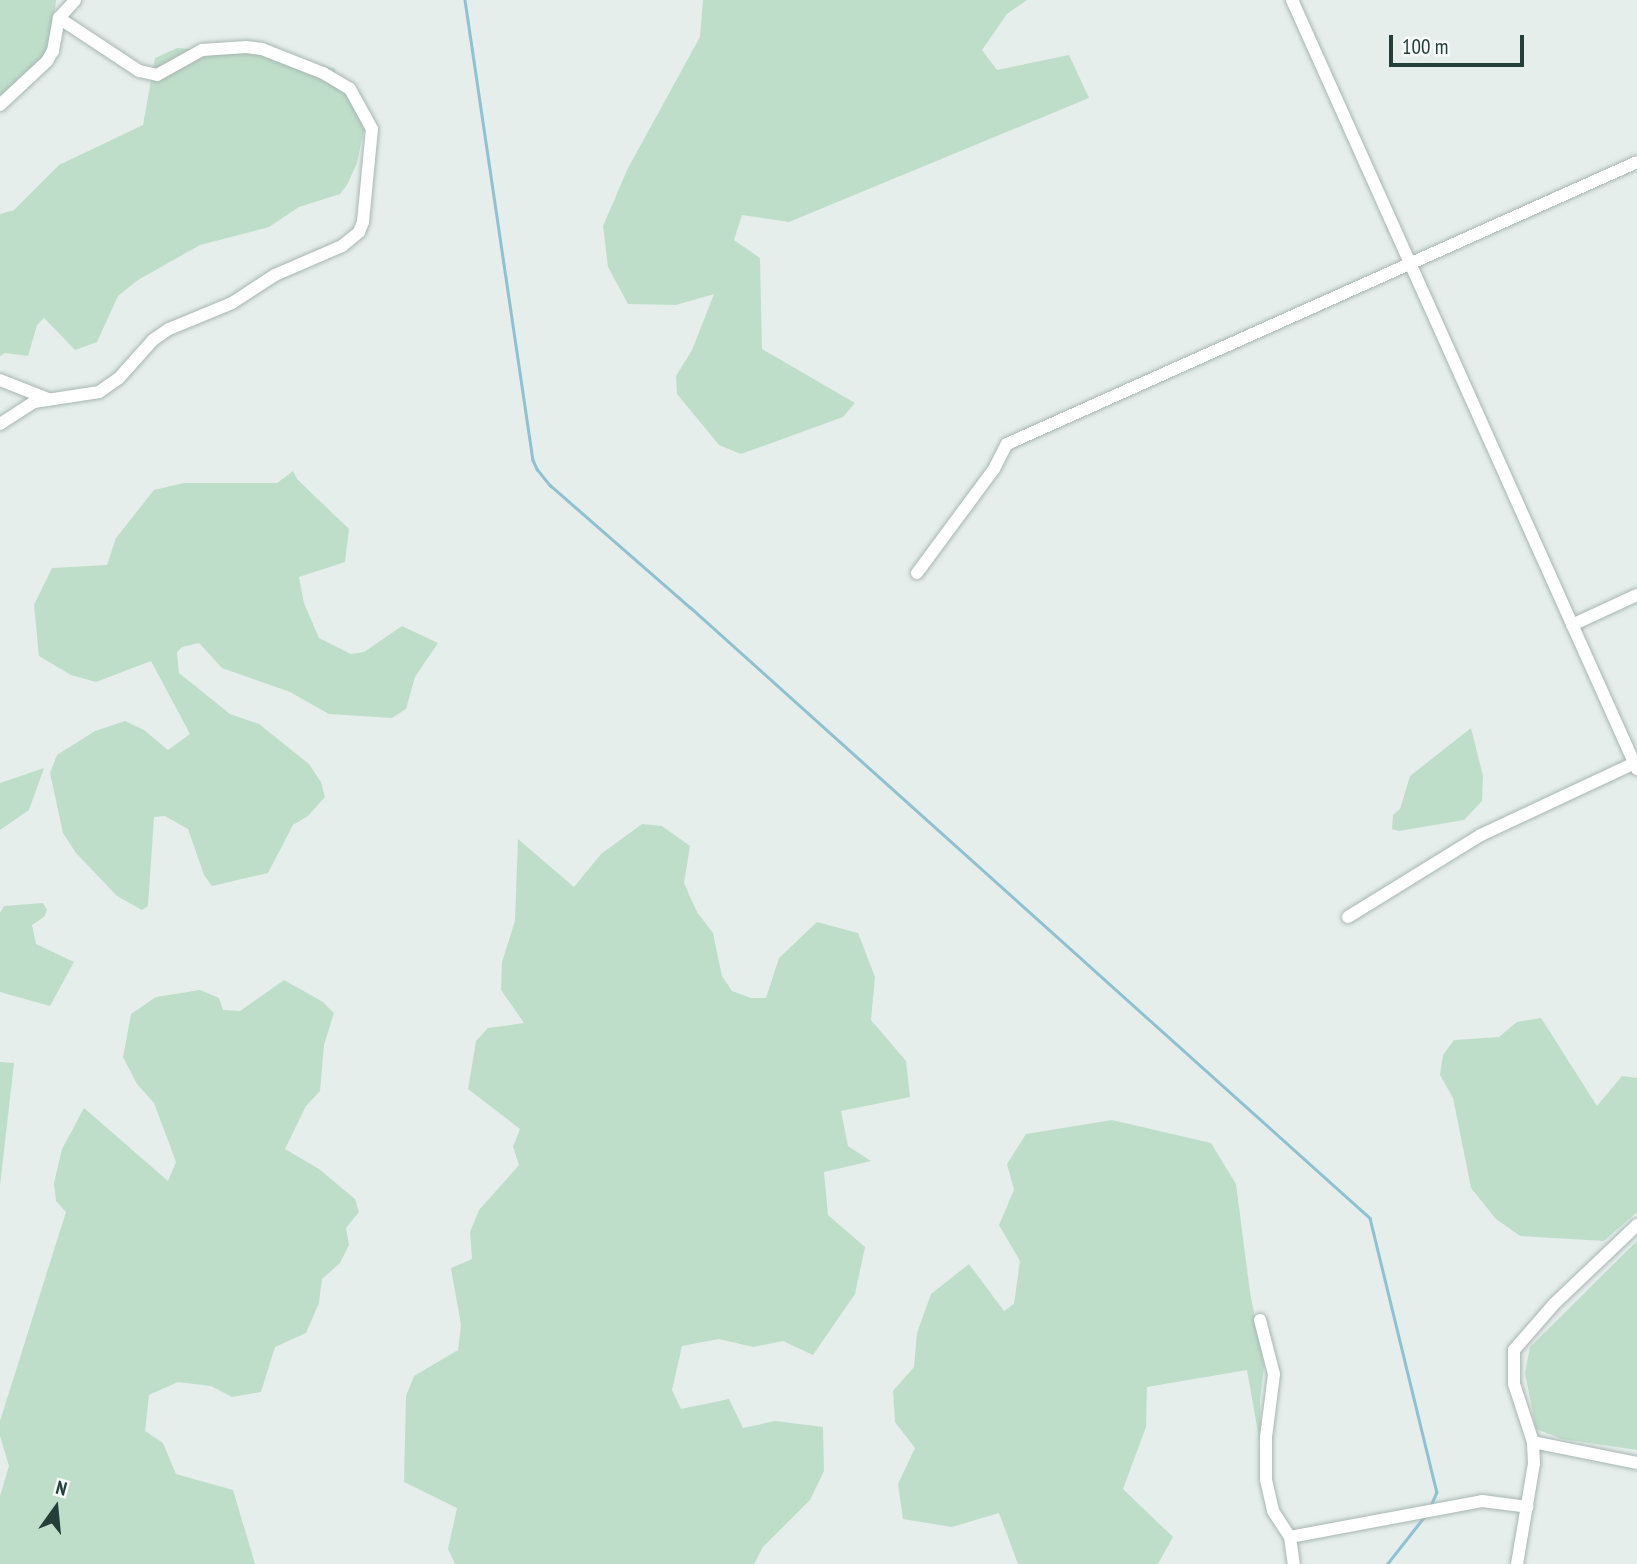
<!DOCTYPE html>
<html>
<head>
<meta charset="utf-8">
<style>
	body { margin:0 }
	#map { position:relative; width:1637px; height:1564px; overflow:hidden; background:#e5eeeb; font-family:"PT Sans Narrow",sans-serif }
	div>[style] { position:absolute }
	.green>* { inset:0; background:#bfdeca }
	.stream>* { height:2.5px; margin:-1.25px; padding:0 1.25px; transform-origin:1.25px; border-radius:1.25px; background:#8fc1d1 }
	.roads { filter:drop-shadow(0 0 2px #a7b6b2) drop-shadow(0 0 2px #a7b6b2) }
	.minor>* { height:12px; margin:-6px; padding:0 6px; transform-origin:6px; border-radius:6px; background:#fff }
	span { translate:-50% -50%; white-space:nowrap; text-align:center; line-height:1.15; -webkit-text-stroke:5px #f6faf8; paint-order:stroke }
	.north { position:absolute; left:21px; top:1473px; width:70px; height:70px; -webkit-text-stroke:5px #f6faf8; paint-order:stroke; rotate:15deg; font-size:19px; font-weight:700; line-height:28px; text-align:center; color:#243f3a }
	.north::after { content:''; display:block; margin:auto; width:24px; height:32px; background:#243f3a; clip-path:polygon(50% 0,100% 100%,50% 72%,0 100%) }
	.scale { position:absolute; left:1389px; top:35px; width:135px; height:32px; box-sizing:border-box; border:4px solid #243f3a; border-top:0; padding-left:9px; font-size:21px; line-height:24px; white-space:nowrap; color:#243f3a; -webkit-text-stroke:5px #f6faf8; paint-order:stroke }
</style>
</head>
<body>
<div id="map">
	<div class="green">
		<i style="clip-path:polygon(0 0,56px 0,51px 39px,32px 80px,0 110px)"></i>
		<i style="clip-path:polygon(703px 0,1027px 0,1007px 14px,982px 50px,997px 70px,1069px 55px,1089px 98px,789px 222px,742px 215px,734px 240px,760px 258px,762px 349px,855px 403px,843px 417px,741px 454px,719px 445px,677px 394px,676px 376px,692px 350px,714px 294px,676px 305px,628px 304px,608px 267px,603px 226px,628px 168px,700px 37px)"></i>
		<i style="clip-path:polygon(177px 48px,246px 53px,334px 68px,364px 129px,357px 163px,347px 185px,340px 194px,299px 207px,269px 227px,200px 245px,138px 280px,118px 296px,97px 342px,75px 350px,44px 318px,37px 325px,28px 356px,5px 353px,0 356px,0 214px,14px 210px,59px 165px,143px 125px,155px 58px)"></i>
		<i style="clip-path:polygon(293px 471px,298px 480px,349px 529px,345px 562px,299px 577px,304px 603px,319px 638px,351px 654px,364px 652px,402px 626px,438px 643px,415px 677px,406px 709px,392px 718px,329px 714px,290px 692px,222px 668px,199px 643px,182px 647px,177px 652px,179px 673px,230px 714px,259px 724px,309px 764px,321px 782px,325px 797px,308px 816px,293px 825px,268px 873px,212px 886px,204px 875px,188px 829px,165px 816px,154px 817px,148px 906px,142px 910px,117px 896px,76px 853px,63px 833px,50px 773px,57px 755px,95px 731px,125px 721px,144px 730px,168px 750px,190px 734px,151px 661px,96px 682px,71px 675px,39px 656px,34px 605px,52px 568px,107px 565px,116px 538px,154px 490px,184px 483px,277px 483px)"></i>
		<i style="clip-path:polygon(1471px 728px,1483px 776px,1482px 801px,1464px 820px,1399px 831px,1392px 829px,1393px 815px,1400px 809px,1410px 776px)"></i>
		<i style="clip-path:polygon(44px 768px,29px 810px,0 830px,0 783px)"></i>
		<i style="clip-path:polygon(642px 824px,662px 826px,690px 846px,684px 883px,697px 912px,713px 933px,722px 976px,732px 991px,751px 998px,766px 998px,779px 958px,817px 922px,858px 933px,875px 977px,871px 1020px,906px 1061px,910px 1097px,841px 1111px,848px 1146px,871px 1161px,824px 1172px,828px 1215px,865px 1247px,855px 1294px,813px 1355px,783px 1341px,753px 1347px,719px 1339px,682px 1346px,672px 1390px,681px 1409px,729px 1399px,743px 1428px,775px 1421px,823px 1427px,824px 1471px,810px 1500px,763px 1547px,754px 1564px,455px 1564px,448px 1549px,457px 1508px,404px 1482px,406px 1396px,414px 1376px,458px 1350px,461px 1325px,451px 1268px,472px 1259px,470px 1232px,479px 1210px,519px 1165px,513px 1147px,520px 1129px,468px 1089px,476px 1041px,488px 1028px,524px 1023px,501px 990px,502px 962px,515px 921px,518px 839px,574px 887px,601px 854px)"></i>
		<i style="clip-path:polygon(43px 903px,47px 910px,44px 917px,32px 925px,36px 944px,74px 962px,50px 1006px,0 992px,0 913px,4px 906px)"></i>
		<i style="clip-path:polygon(284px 980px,323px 1002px,334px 1013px,324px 1045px,320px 1091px,306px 1106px,285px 1149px,319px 1169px,355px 1199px,359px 1212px,346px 1228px,349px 1245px,340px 1263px,322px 1279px,319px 1303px,306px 1333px,275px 1347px,261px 1392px,232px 1397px,211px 1386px,178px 1382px,149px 1395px,145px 1431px,163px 1443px,176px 1474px,233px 1490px,255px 1564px,0 1564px,0 1496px,9px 1466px,0 1436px,0 1421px,66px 1212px,56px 1201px,54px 1183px,62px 1149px,84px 1108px,168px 1181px,176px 1162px,154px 1103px,137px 1084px,123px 1057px,131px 1014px,156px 997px,200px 990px,219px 998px,223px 1010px,240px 1011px)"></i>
		<i style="clip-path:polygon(1541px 1018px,1597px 1106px,1622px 1076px,1637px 1078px,1637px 1212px,1604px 1241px,1520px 1236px,1496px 1219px,1471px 1188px,1453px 1098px,1440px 1075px,1443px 1055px,1454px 1040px,1499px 1037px,1517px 1022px)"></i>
		<i style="clip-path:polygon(0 1062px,14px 1063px,0 1186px)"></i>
		<i style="clip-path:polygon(1112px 1120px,1211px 1143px,1236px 1184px,1250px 1292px,1264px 1366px,1260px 1400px,1261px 1450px,1247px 1370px,1147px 1387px,1146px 1427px,1123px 1489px,1173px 1537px,1158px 1564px,1018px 1564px,999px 1513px,952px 1527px,903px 1519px,898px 1484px,915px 1448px,895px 1422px,893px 1391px,914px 1367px,917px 1333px,931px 1294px,969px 1264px,1004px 1311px,1014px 1304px,1020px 1261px,999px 1225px,1014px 1190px,1007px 1164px,1026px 1134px)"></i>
		<i style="clip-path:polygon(1637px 1241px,1637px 1450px,1562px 1439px,1536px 1429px,1525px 1373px,1530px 1347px)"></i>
	</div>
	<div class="stream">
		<i style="left:465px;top:0;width:465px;rotate:81.6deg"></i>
		<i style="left:533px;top:460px;width:10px;rotate:66deg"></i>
		<i style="left:537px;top:469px;width:21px;rotate:51deg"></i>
		<i style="left:550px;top:485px;width:186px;rotate:41.1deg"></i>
		<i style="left:690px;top:607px;width:914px;rotate:41.94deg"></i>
		<i style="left:1370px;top:1218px;width:282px;rotate:76.3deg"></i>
		<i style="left:1437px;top:1492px;width:15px;rotate:113deg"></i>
		<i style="left:1387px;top:1564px;width:60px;rotate:-51.8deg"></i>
	</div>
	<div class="roads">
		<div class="minor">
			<i style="left:1292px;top:0;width:843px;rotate:65.84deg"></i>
			<i style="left:0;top:105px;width:64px;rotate:-43.1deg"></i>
			<i style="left:47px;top:61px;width:12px;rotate:-59deg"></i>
			<i style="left:53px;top:51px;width:34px;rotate:-80deg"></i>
			<i style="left:59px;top:18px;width:24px;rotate:-48deg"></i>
			<i style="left:0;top:380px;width:52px;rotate:21.6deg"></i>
			<i style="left:0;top:424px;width:40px;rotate:-32.9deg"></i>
			<i style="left:34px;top:402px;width:66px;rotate:-8.7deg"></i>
			<i style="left:99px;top:392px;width:24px;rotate:-35deg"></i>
			<i style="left:119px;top:378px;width:51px;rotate:-48.2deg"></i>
			<i style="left:153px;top:340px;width:19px;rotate:-35deg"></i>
			<i style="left:169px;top:329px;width:68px;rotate:-22.4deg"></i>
			<i style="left:232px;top:303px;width:51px;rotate:-33.1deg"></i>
			<i style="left:275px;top:275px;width:73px;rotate:-23.4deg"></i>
			<i style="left:342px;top:246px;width:22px;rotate:-39deg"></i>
			<i style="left:359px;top:232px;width:11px;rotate:-68deg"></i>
			<i style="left:363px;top:222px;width:93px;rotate:-84.5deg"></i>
			<i style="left:372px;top:129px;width:46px;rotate:-118.8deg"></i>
			<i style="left:350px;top:89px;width:31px;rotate:-149deg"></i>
			<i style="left:323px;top:73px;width:66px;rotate:-158.5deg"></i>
			<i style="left:262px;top:49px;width:16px;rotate:-173deg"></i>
			<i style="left:246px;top:47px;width:44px;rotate:176.1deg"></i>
			<i style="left:202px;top:50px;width:51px;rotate:150.9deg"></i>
			<i style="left:157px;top:75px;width:18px;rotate:-167deg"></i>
			<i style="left:139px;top:71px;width:96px;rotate:-146.5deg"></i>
			<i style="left:917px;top:573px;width:129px;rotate:-53.5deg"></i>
			<i style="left:994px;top:469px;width:28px;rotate:-63deg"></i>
			<i style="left:1007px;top:444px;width:690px;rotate:-24.11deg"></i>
			<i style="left:1572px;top:625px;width:72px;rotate:-24.8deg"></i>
			<i style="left:1348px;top:917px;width:156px;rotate:-31.7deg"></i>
			<i style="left:1481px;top:835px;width:172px;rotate:-25.1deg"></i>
			<i style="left:1260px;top:1320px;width:56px;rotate:75.5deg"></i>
			<i style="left:1274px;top:1374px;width:64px;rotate:97.2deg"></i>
			<i style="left:1266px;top:1437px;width:43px;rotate:90deg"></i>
			<i style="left:1266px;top:1480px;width:32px;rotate:77deg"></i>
			<i style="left:1273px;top:1511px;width:31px;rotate:57deg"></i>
			<i style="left:1290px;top:1537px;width:27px;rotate:82deg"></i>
			<i style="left:1533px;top:1442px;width:106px;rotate:11.4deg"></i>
			<i style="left:1290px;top:1537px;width:195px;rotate:-10.6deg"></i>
			<i style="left:1482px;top:1501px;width:46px;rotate:7.4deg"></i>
			<i style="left:1517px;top:1564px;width:102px;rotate:-80.4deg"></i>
			<i style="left:1534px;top:1463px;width:21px;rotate:-93deg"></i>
			<i style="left:1533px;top:1442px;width:61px;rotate:-108.1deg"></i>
			<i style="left:1514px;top:1384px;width:34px;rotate:-90deg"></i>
			<i style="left:1514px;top:1350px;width:61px;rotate:-49deg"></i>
			<i style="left:1554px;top:1304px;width:115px;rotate:-43.6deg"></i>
		</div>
	</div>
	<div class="north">N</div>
	<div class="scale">100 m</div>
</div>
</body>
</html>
